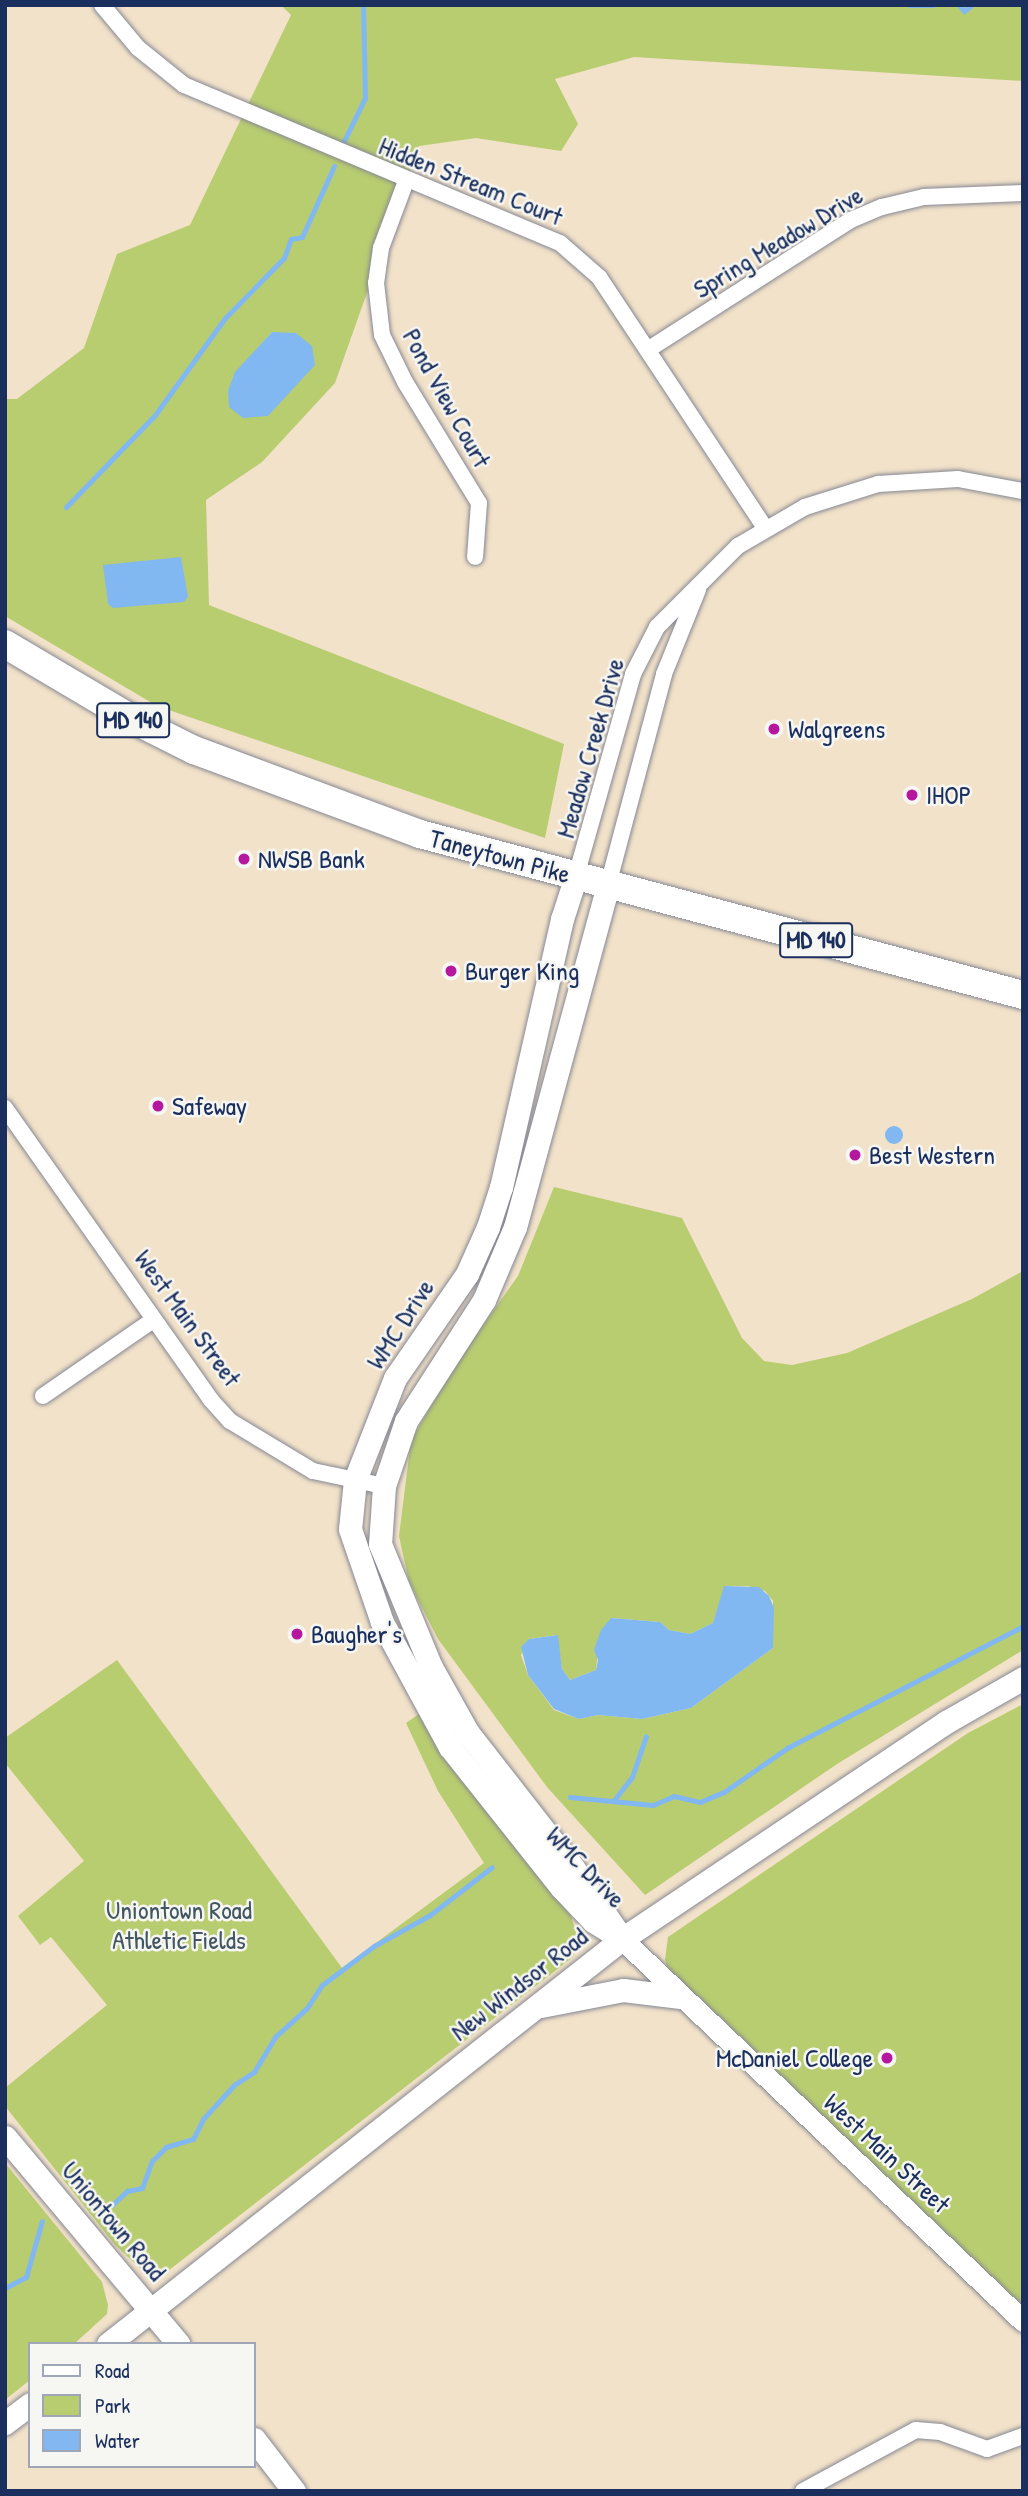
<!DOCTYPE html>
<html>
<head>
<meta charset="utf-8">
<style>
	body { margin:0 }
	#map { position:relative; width:1028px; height:2496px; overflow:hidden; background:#f2e2c9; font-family:"Patrick Hand",sans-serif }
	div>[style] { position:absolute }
	.green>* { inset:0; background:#b8cc70 }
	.water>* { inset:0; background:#82b8f1 }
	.round { border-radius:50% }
	.stream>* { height:5px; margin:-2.5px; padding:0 2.5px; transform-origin:2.5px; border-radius:2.5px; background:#82b8f1 }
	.roads { filter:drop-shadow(0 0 2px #868894) drop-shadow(0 0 2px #868894) }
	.minor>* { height:16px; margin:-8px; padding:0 8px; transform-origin:8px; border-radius:8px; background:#fff }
	.tertiary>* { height:21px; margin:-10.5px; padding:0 10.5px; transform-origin:10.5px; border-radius:10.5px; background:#fff }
	.secondary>* { height:23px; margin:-11.5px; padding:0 11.5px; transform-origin:11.5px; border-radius:11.5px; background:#fff }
	.trunk>* { height:28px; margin:-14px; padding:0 14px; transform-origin:14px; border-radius:14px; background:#fff }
	.dots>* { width:19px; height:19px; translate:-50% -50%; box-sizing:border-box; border:4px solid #f6f6f2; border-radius:50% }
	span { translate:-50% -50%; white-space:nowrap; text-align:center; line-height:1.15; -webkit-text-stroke:5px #f6f6f2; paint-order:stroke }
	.shield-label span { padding:2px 5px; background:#f6f6f2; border:2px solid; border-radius:5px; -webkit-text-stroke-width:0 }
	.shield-label { font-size:24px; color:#1b2f5e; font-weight:700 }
	.street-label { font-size:26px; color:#1b2f5e }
	.poi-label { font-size:26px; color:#1b2f5e }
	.left { translate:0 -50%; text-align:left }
	.right { translate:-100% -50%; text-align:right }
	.park-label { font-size:26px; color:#425662 }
	.frame { position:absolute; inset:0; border:7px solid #1b2f5e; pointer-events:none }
	.legend { position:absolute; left:28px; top:2342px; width:228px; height:126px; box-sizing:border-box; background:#f6f6f2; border:2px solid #9ea6b7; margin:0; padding:9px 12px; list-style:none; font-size:21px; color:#1b2f5e }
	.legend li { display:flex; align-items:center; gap:14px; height:35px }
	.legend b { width:35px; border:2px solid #9ea6b7 }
</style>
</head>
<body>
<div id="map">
	<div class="green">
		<i style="clip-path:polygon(evenodd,281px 5px,1023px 5px,1023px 81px,634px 57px,555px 79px,578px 124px,561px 151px,476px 138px,419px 146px,335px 383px,262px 462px,206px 500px,209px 605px,564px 744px,545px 838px,157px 706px,5px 616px,5px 399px,17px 399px,84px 348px,117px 254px,190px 225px,291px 15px,281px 5px,272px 332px,315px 365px,256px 350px,272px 332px)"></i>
		<i style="clip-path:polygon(evenodd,554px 1187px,682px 1218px,742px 1338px,764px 1361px,792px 1365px,847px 1353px,972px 1299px,1023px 1271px,1023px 1650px,837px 1764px,645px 1895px,547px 1787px,438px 1639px,409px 1582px,399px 1536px,411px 1440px,458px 1360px,518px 1276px,554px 1187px,725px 1586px,748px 1586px,765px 1591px,773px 1601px,773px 1648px,691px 1708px,642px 1719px,598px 1715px,579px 1719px,554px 1710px,528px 1675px,521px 1655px,529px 1639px,557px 1635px,562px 1669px,570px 1680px,596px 1670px,599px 1639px,611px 1618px,660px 1622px,669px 1630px,690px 1634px,713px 1623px,725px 1586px)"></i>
		<i style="clip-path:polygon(117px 1660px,342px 1968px,484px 1863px,438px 1791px,406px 1723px,419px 1714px,445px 1758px,571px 1916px,578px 1939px,573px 1957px,164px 2274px,142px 2270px,115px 2245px,5px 2106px,5px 2088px,107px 2005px,51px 1937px,40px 1945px,18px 1916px,84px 1861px,5px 1763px,5px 1738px)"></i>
		<i style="clip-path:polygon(1023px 1704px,1023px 2322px,671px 1979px,665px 1960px,668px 1937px,968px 1733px)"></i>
		<i style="clip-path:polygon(5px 2163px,102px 2282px,108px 2305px,107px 2314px,74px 2344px,30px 2344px,30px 2380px,5px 2400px)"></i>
	</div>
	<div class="water">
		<i style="clip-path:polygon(272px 332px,296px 333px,312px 346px,315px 365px,268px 416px,243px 418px,229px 407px,228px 391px,235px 372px)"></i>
		<i style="clip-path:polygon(181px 557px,188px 597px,184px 602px,113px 608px,108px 604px,103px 565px)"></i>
		<i class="round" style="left:885px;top:1126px;width:18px;height:18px"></i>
		<i style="clip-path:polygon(724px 1586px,759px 1587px,769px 1596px,774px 1608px,773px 1648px,691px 1708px,642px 1719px,598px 1715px,579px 1719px,554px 1709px,528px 1675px,521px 1647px,529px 1639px,558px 1635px,562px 1669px,570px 1680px,596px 1670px,598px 1660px,594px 1650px,601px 1630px,611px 1618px,660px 1622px,669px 1630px,690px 1634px,713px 1623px)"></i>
	</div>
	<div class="stream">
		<i style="left:909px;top:5px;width:24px"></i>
		<i style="left:959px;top:5px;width:8px;rotate:50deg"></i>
		<i style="left:964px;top:11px;width:10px;rotate:-37deg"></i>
		<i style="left:344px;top:141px;width:48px;rotate:-64deg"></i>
		<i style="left:365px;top:98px;width:93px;rotate:-91.2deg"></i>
		<i style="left:66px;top:507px;width:128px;rotate:-45.9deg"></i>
		<i style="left:155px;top:415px;width:120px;rotate:-54.2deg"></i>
		<i style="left:225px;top:318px;width:84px;rotate:-45.5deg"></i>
		<i style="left:284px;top:258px;width:20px;rotate:-70deg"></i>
		<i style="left:291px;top:239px;width:11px;rotate:-10deg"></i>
		<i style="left:302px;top:237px;width:78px;rotate:-65.7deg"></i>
		<i style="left:570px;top:1797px;width:83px;rotate:5.5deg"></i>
		<i style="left:653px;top:1805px;width:23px;rotate:-23deg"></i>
		<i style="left:674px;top:1796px;width:27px;rotate:13deg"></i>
		<i style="left:700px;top:1802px;width:26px;rotate:-23deg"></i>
		<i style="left:724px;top:1792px;width:77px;rotate:-34.9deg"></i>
		<i style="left:787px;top:1748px;width:266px;rotate:-27.3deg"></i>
		<i style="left:614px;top:1800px;width:29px;rotate:-52deg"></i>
		<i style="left:632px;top:1777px;width:43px;rotate:-71.1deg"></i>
		<i style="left:100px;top:2206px;width:12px;rotate:-5deg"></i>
		<i style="left:112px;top:2205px;width:21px;rotate:-43deg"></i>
		<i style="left:127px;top:2191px;width:15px;rotate:-11deg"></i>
		<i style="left:142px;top:2188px;width:29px;rotate:-70deg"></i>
		<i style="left:152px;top:2161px;width:20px;rotate:-45deg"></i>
		<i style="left:166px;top:2147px;width:28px;rotate:-17deg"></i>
		<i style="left:193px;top:2139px;width:22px;rotate:-63deg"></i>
		<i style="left:203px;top:2119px;width:46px;rotate:-47.6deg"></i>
		<i style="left:234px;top:2085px;width:24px;rotate:-33deg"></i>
		<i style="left:254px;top:2072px;width:41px;rotate:-59deg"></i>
		<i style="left:275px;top:2037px;width:43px;rotate:-42.2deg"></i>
		<i style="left:307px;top:2008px;width:27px;rotate:-57deg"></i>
		<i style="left:322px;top:1985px;width:65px;rotate:-36.9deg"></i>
		<i style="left:374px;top:1946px;width:64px;rotate:-29deg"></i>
		<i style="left:430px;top:1915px;width:78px;rotate:-37.7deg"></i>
		<i style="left:5px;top:2288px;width:24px;rotate:-28deg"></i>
		<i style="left:26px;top:2277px;width:58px;rotate:-74.1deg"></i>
	</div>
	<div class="roads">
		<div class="minor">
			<i style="left:102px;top:5px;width:56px;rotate:50.1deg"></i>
			<i style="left:138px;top:48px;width:59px;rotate:38.8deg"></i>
			<i style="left:184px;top:85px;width:408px;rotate:22.8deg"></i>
			<i style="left:560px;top:243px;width:52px;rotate:41.1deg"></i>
			<i style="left:599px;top:277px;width:301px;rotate:56.5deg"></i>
			<i style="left:406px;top:181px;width:72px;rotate:110.5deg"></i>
			<i style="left:381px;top:248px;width:35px;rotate:98deg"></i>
			<i style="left:376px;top:283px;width:52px;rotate:83.4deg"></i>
			<i style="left:382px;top:335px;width:52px;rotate:63.9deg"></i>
			<i style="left:405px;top:382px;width:142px;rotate:58.6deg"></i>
			<i style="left:479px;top:503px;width:54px;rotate:94.2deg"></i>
			<i style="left:649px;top:349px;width:240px;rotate:-32.6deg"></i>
			<i style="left:851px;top:220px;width:34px;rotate:-23deg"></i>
			<i style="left:882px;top:207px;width:43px;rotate:-13.4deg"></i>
			<i style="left:924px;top:197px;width:99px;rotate:-2.3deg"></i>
			<i style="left:576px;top:876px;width:210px;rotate:-74.2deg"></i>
			<i style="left:633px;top:674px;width:53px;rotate:-62.9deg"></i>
			<i style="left:657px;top:627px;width:115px;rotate:-45deg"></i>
			<i style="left:738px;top:546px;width:78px;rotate:-30.2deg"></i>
			<i style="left:805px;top:507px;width:77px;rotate:-17.5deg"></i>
			<i style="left:878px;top:484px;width:80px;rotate:-3.6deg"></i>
			<i style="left:958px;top:479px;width:66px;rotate:10.5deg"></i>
			<i style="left:608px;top:885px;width:218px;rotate:-75.1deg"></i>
			<i style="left:664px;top:674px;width:91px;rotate:-68deg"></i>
			<i style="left:5px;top:1108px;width:357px;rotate:54.8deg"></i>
			<i style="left:211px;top:1400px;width:28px;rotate:48deg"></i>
			<i style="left:230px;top:1421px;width:97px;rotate:31.1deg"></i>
			<i style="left:313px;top:1471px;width:73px;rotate:11.9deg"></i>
			<i style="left:43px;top:1396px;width:134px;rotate:-34.6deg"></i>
			<i style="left:803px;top:2491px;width:128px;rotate:-28.4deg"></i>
			<i style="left:916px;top:2430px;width:24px;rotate:5deg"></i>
			<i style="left:940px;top:2432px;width:50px;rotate:19.9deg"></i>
			<i style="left:987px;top:2449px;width:38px;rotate:-20deg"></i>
		</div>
		<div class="tertiary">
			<i style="left:622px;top:1939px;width:554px;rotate:43.61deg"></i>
		</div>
		<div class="secondary">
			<i style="left:576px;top:876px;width:45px;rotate:108deg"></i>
			<i style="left:562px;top:919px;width:275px;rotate:102.8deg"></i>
			<i style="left:501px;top:1187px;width:42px;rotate:108deg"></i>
			<i style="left:488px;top:1227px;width:51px;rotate:114.1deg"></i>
			<i style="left:467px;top:1274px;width:126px;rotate:124.7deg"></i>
			<i style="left:395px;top:1378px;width:110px;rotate:111.4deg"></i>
			<i style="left:355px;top:1480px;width:49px;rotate:95.8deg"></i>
			<i style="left:350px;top:1529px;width:98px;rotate:71deg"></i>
			<i style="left:382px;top:1622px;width:142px;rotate:61.5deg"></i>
			<i style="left:450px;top:1747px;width:179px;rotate:51.6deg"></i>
			<i style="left:561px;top:1887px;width:47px;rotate:46.7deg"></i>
			<i style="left:593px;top:1921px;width:34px;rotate:32deg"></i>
			<i style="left:608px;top:885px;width:354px;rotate:105.2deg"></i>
			<i style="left:515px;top:1227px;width:79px;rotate:113deg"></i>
			<i style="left:484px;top:1300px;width:144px;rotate:122.8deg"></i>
			<i style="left:406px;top:1421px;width:69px;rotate:108.7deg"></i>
			<i style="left:384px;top:1486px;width:58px;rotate:93.9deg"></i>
			<i style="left:380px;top:1544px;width:133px;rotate:67.5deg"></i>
			<i style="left:431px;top:1667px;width:76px;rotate:60.7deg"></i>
			<i style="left:468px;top:1733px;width:169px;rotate:52deg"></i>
			<i style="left:572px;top:1866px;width:78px;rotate:55.5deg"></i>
			<i style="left:541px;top:2006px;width:84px;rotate:-11deg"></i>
			<i style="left:623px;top:1990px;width:58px;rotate:6.9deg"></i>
			<i style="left:5px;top:2137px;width:270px;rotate:50deg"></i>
			<i style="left:108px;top:2344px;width:654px;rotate:-38.24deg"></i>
			<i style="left:622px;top:1939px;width:390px;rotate:-33.8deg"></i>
			<i style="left:946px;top:1722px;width:89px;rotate:-29.7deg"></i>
			<i style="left:5px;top:2423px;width:31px;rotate:-37deg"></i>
			<i style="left:254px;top:2439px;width:66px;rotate:52.4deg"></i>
		</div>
		<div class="trunk">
			<i style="left:5px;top:644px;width:147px;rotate:30.6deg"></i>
			<i style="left:132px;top:719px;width:69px;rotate:26.6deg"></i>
			<i style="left:194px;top:750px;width:241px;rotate:20.4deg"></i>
			<i style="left:420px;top:834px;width:624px;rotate:14.95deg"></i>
		</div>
	</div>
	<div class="dots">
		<i style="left:774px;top:729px;background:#b5179e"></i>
		<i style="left:912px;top:795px;background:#b5179e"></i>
		<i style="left:244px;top:859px;background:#b5179e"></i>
		<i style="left:451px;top:971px;background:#b5179e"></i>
		<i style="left:158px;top:1106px;background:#b5179e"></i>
		<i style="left:855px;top:1155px;background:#b5179e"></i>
		<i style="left:297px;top:1634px;background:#b5179e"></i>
		<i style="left:887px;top:2058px;background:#b5179e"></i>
	</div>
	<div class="shield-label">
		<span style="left:133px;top:720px">MD 140</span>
		<span style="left:816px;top:940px">MD 140</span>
	</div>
	<div class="street-label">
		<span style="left:471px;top:181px;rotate:22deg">Hidden Stream Court</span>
		<span style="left:778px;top:242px;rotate:-31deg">Spring Meadow Drive</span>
		<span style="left:447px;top:398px;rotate:61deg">Pond View Court</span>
		<span style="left:590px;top:748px;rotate:-74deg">Meadow Creek Drive</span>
		<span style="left:500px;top:856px;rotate:15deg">Taneytown Pike</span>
		<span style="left:188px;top:1318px;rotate:54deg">West Main Street</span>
		<span style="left:400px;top:1324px;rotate:-57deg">WMC Drive</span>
		<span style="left:586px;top:1867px;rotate:46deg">WMC Drive</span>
		<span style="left:519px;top:1984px;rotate:-38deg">New Windsor Road</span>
		<span style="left:887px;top:2153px;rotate:43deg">West Main Street</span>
		<span style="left:114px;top:2221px;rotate:50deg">Uniontown Road</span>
	</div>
	<div class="poi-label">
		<span class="left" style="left:788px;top:729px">Walgreens</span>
		<span class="left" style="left:926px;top:795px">IHOP</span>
		<span class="left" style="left:258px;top:859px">NWSB Bank</span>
		<span class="left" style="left:465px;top:971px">Burger King</span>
		<span class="left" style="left:172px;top:1106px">Safeway</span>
		<span class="left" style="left:869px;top:1155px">Best Western</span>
		<span class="left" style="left:311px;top:1634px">Baugher's</span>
		<span class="right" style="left:873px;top:2058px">McDaniel College</span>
	</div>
	<div class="park-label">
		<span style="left:179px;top:1925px">Uniontown Road<br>Athletic Fields</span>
	</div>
	<div class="frame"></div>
	<ul class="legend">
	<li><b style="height:9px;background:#fff"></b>Road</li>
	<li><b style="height:19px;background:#b8cc70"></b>Park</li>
	<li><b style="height:19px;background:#82b8f1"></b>Water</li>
	</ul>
</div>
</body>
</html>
